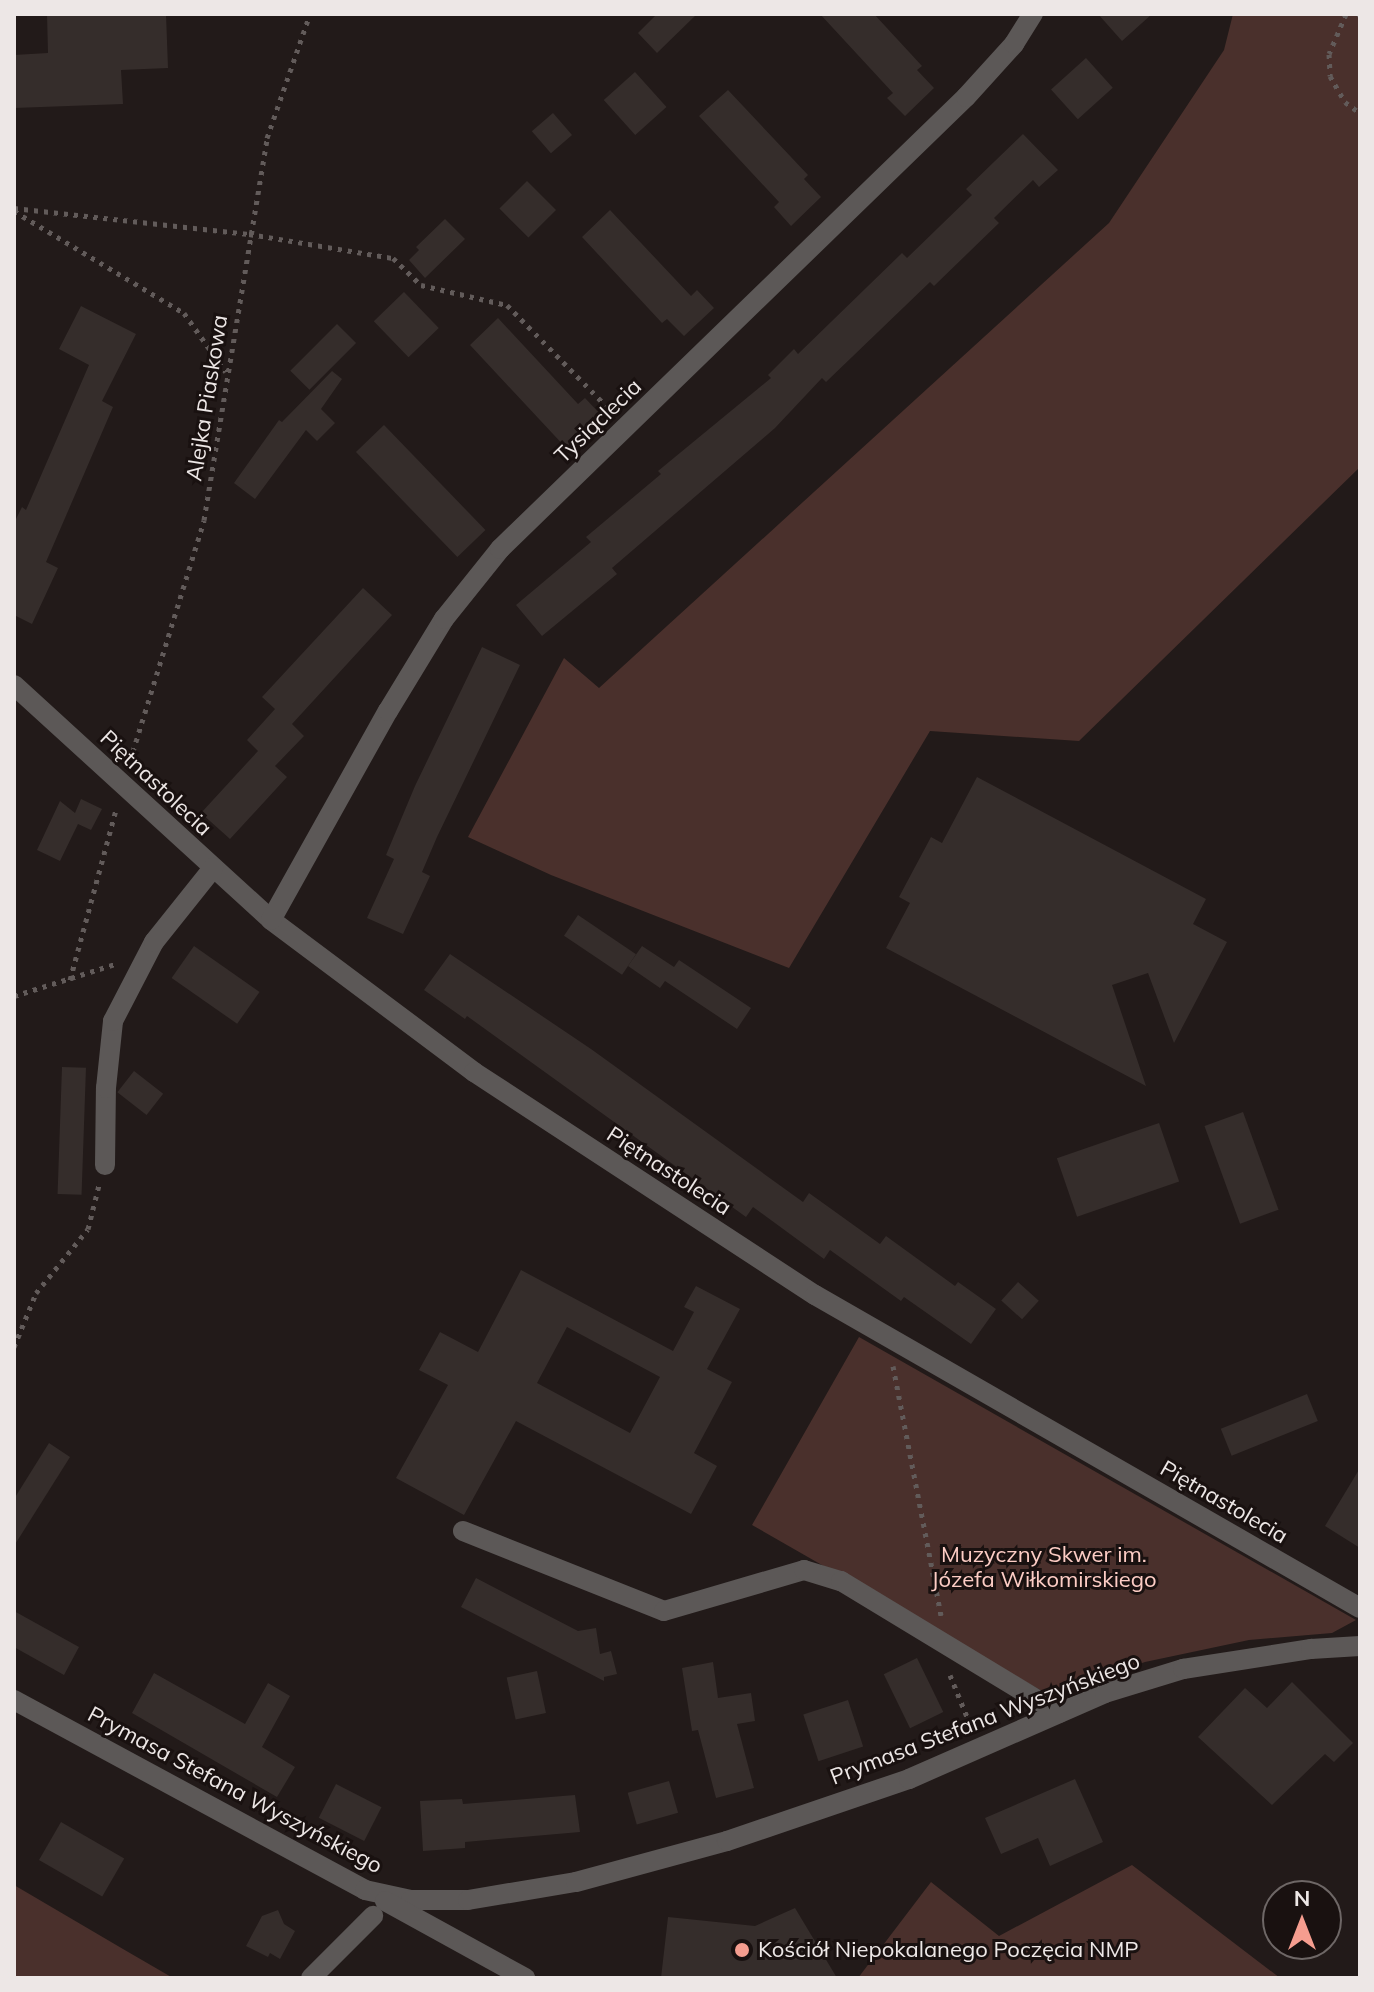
<!DOCTYPE html>
<html>
<head>
<meta charset="utf-8">
<style>
	body { margin:0 }
	#map { position:relative; width:1374px; height:1992px; overflow:hidden; background:#221a19; font-family:Mulish,sans-serif }
	div>[style] { position:absolute }
	.green>* { inset:0; background:#4a302c }
	.building>* { inset:0; background:#352d2b; transform-origin:0 0 }
	.path>* { height:5px; margin-top:-2.5px; transform-origin:0; background:repeating-linear-gradient(90deg,#625b5a 0 4px,transparent 0 10px) }
	.minor>* { height:20px; margin:-10px; padding:0 10px; transform-origin:10px; border-radius:10px; background:#5c5857 }
	.dots>* { width:22px; height:22px; translate:-50% -50%; box-sizing:border-box; border:4px solid #191110; border-radius:50% }
	span { translate:-50% -50%; white-space:nowrap; text-align:center; line-height:1.15; -webkit-text-stroke:6px #191110; paint-order:stroke }
	.street-label { font-size:22px; color:#ede7e6 }
	.park-label { font-size:22px; color:#fdcdc5 }
	.poi-label { font-size:22px; color:#ede7e6 }
	.left { translate:0 -50%; text-align:left }
	.frame { position:absolute; inset:0; border:16px solid #ede7e6; pointer-events:none }
	.north { position:absolute; left:1262px; top:1880px; width:80px; height:80px; box-sizing:border-box; background:#191110; border:2px solid #6e6766; border-radius:50%; rotate:0deg; font-size:22px; font-weight:700; line-height:32px; text-align:center; color:#ede7e6 }
	.north::after { content:''; display:block; margin:auto; width:28px; height:36px; background:#f59d8f; clip-path:polygon(50% 0,100% 100%,50% 72%,0 100%) }
</style>
</head>
<body>
<div id="map">
	<div class="green">
		<i style="clip-path:polygon(1233px 14px,1360px 14px,1360px 467px,1079px 741px,930px 731px,789px 968px,551px 875px,468px 837px,564px 658px,599px 688px,1109px 223px,1224px 50px)"></i>
		<i style="clip-path:polygon(859px 1337px,1356px 1620px,1332px 1633px,1249px 1640px,1145px 1662px,1049px 1695px,752px 1525px)"></i>
		<i style="clip-path:polygon(1132px 1865px,1280px 1978px,858px 1978px,931px 1882px,999px 1936px)"></i>
		<i style="clip-path:polygon(14px 1885px,123px 1949px,173px 1978px,14px 1978px)"></i>
	</div>
	<div class="building">
		<i style="clip-path:polygon(47px 14px,166px 14px,168px 68px,121px 70px,123px 104px,14px 108px,14px 55px,48px 53px)"></i>
		<i style="clip-path:polygon(657px 14px,697px 14px,657px 53px,638px 33px)"></i>
		<i style="clip-path:polygon(820px 14px,874px 14px,922px 66px,917px 70px,934px 88px,905px 116px,887px 98px,893px 93px)"></i>
		<i style="clip-path:polygon(1098px 14px,1152px 14px,1122px 41px)"></i>
		<i style="left:1086px;top:58px;width:40px;height:47px;rotate:48deg"></i>
		<i style="left:635px;top:72px;width:47px;height:42px;rotate:48deg"></i>
		<i style="clip-path:polygon(728px 90px,808px 175px,804px 179px,821px 197px,791px 226px,774px 207px,779px 202px,699px 116px)"></i>
		<i style="left:553px;top:113px;width:29px;height:28px;rotate:49deg"></i>
		<i style="clip-path:polygon(1023px 134px,1058px 170px,1039px 187px,1033px 180px,994px 218px,999px 223px,934px 286px,930px 282px,826px 382px,822px 378px,775px 428px,612px 568px,617px 574px,542px 636px,516px 605px,591px 542px,586px 537px,661px 474px,658px 471px,771px 378px,768px 375px,794px 349px,798px 354px,902px 253px,907px 258px,972px 195px,966px 189px)"></i>
		<i style="left:527px;top:181px;width:41px;height:39px;rotate:45deg"></i>
		<i style="clip-path:polygon(610px 210px,691px 296px,697px 290px,714px 308px,684px 336px,667px 319px,662px 323px,582px 237px)"></i>
		<i style="clip-path:polygon(445px 219px,465px 239px,425px 278px,409px 260px,419px 250px,416px 247px)"></i>
		<i style="left:404px;top:292px;width:50px;height:42px;rotate:46deg"></i>
		<i style="clip-path:polygon(81px 306px,136px 334px,102px 401px,113px 407px,46px 562px,58px 568px,32px 624px,14px 615px,14px 523px,22px 507px,26px 510px,89px 365px,59px 349px)"></i>
		<i style="clip-path:polygon(498px 318px,578px 404px,585px 398px,602px 416px,567px 449px,470px 345px)"></i>
		<i style="left:337px;top:324px;width:27px;height:66px;rotate:45deg"></i>
		<i style="clip-path:polygon(332px 371px,342px 379px,321px 409px,335px 423px,317px 441px,306px 430px,255px 499px,234px 483px,279px 420px,282px 422px)"></i>
		<i style="left:384px;top:425px;width:146px;height:39px;rotate:46deg"></i>
		<i style="clip-path:polygon(363px 588px,392px 615px,292px 724px,304px 736px,275px 766px,287px 777px,230px 839px,201px 813px,258px 751px,247px 740px,275px 709px,262px 697px)"></i>
		<i style="clip-path:polygon(482px 647px,520px 665px,437px 837px,422px 872px,430px 876px,403px 934px,367px 918px,394px 859px,386px 855px,415px 786px)"></i>
		<i style="clip-path:polygon(977px 777px,1206px 899px,1193px 924px,1227px 942px,1174px 1043px,1148px 973px,1112px 985px,1146px 1086px,886px 948px,910px 903px,899px 897px,931px 837px,942px 843px)"></i>
		<i style="clip-path:polygon(81px 799px,102px 809px,91px 830px,78px 824px,60px 861px,37px 850px,60px 801px,75px 813px)"></i>
		<i style="left:578px;top:915px;width:70px;height:25px;rotate:34deg"></i>
		<i style="left:194px;top:946px;width:80px;height:39px;rotate:35deg"></i>
		<i style="clip-path:polygon(642px 946px,674px 967px,679px 960px,751px 1008px,737px 1029px,665px 981px,660px 988px,628px 966px)"></i>
		<i style="clip-path:polygon(450px 954px,591px 1049px,803px 1202px,809px 1193px,880px 1244px,886px 1236px,955px 1286px,958px 1282px,996px 1309px,971px 1344px,904px 1297px,901px 1301px,830px 1250px,824px 1259px,753px 1207px,746px 1217px,467px 1016px,465px 1019px,424px 990px)"></i>
		<i style="left:62px;top:1067px;width:24px;height:127px;rotate:2deg"></i>
		<i style="left:134px;top:1071px;width:37px;height:27px;rotate:38deg"></i>
		<i style="left:1243px;top:1112px;width:104px;height:41px;rotate:70deg"></i>
		<i style="left:1159px;top:1123px;width:62px;height:108px;rotate:71deg"></i>
		<i style="clip-path:polygon(evenodd,521px 1270px,673px 1351px,694px 1312px,684px 1307px,696px 1286px,740px 1309px,707px 1369px,732px 1382px,694px 1453px,717px 1466px,691px 1514px,516px 1421px,464px 1515px,396px 1478px,448px 1385px,419px 1370px,440px 1332px,478px 1352px,521px 1270px,567px 1327px,660px 1377px,630px 1433px,537px 1383px,567px 1327px)"></i>
		<i style="left:1018px;top:1282px;width:28px;height:25px;rotate:42deg"></i>
		<i style="left:1307px;top:1394px;width:29px;height:93px;rotate:68deg"></i>
		<i style="clip-path:polygon(49px 1443px,70px 1457px,14px 1546px,14px 1499px)"></i>
		<i style="clip-path:polygon(1360px 1468px,1360px 1548px,1325px 1526px)"></i>
		<i style="clip-path:polygon(476px 1578px,578px 1631px,596px 1628px,600px 1654px,611px 1651px,617px 1674px,604px 1677px,604px 1681px,461px 1607px)"></i>
		<i style="clip-path:polygon(14px 1611px,79px 1647px,64px 1675px,14px 1647px)"></i>
		<i style="left:917px;top:1658px;width:60px;height:37px;rotate:64deg"></i>
		<i style="clip-path:polygon(713px 1662px,718px 1698px,751px 1693px,755px 1721px,737px 1724px,754px 1788px,716px 1798px,698px 1730px,692px 1731px,682px 1668px)"></i>
		<i style="left:537px;top:1671px;width:43px;height:31px;rotate:78deg"></i>
		<i style="clip-path:polygon(154px 1673px,245px 1724px,268px 1683px,290px 1696px,262px 1747px,295px 1767px,277px 1797px,132px 1713px)"></i>
		<i style="clip-path:polygon(1292px 1682px,1353px 1743px,1334px 1762px,1325px 1754px,1272px 1805px,1198px 1737px,1245px 1688px,1267px 1708px)"></i>
		<i style="left:848px;top:1700px;width:49px;height:47px;rotate:72deg"></i>
		<i style="clip-path:polygon(1075px 1779px,1103px 1842px,1050px 1866px,1038px 1838px,1001px 1854px,985px 1818px)"></i>
		<i style="left:669px;top:1781px;width:33px;height:43px;rotate:74deg"></i>
		<i style="left:336px;top:1784px;width:51px;height:38px;rotate:27deg"></i>
		<i style="clip-path:polygon(575px 1795px,580px 1832px,465px 1842px,465px 1848px,423px 1851px,420px 1801px,462px 1799px,463px 1804px)"></i>
		<i style="left:61px;top:1822px;width:73px;height:44px;rotate:30deg"></i>
		<i style="clip-path:polygon(795px 1908px,837px 1978px,661px 1978px,668px 1917px,755px 1926px)"></i>
		<i style="clip-path:polygon(278px 1910px,284px 1924px,295px 1931px,280px 1959px,270px 1953px,268px 1957px,246px 1946px,262px 1916px)"></i>
	</div>
	<div class="path">
		<i style="left:1346px;top:14px;width:43px;rotate:113deg"></i>
		<i style="left:1329px;top:54px;width:22px;rotate:87deg"></i>
		<i style="left:1330px;top:76px;width:30px;rotate:60deg"></i>
		<i style="left:1345px;top:102px;width:19px;rotate:36deg"></i>
		<i style="left:1358px;top:14px;width:2px;rotate:27deg"></i>
		<i style="left:14px;top:208px;width:236px;rotate:6.3deg"></i>
		<i style="left:249px;top:234px;width:146px;rotate:9.5deg"></i>
		<i style="left:393px;top:258px;width:39px;rotate:44deg"></i>
		<i style="left:421px;top:285px;width:88px;rotate:13.1deg"></i>
		<i style="left:507px;top:305px;width:150px;rotate:45.5deg"></i>
		<i style="left:14px;top:211px;width:198px;rotate:31deg"></i>
		<i style="left:184px;top:313px;width:72px;rotate:54.6deg"></i>
		<i style="left:130px;top:761px;width:252px;rotate:-72.9deg"></i>
		<i style="left:204px;top:520px;width:387px;rotate:-80.6deg"></i>
		<i style="left:267px;top:138px;width:131px;rotate:-70.9deg"></i>
		<i style="left:70px;top:980px;width:177px;rotate:-74.9deg"></i>
		<i style="left:14px;top:996px;width:109px;rotate:-17.6deg"></i>
		<i style="left:14px;top:1347px;width:58px;rotate:-67.8deg"></i>
		<i style="left:36px;top:1293px;width:82px;rotate:-50.9deg"></i>
		<i style="left:88px;top:1229px;width:45px;rotate:-76deg"></i>
		<i style="left:893px;top:1366px;width:254px;rotate:79.1deg"></i>
		<i style="left:950px;top:1675px;width:58px;rotate:67.8deg"></i>
	</div>
	<div class="minor">
		<i style="left:14px;top:685px;width:348px;rotate:42.4deg"></i>
		<i style="left:271px;top:920px;width:254px;rotate:36.8deg"></i>
		<i style="left:474px;top:1072px;width:407px;rotate:33.2deg"></i>
		<i style="left:815px;top:1295px;width:628px;rotate:29.87deg"></i>
		<i style="left:271px;top:920px;width:240px;rotate:-60.8deg"></i>
		<i style="left:388px;top:711px;width:108px;rotate:-58.7deg"></i>
		<i style="left:444px;top:619px;width:90px;rotate:-51.3deg"></i>
		<i style="left:500px;top:549px;width:649px;rotate:-44.13deg"></i>
		<i style="left:966px;top:97px;width:72px;rotate:-47.8deg"></i>
		<i style="left:1014px;top:44px;width:36px;rotate:-58deg"></i>
		<i style="left:105px;top:1165px;width:77px;rotate:-89.3deg"></i>
		<i style="left:106px;top:1088px;width:67px;rotate:-84deg"></i>
		<i style="left:113px;top:1021px;width:89px;rotate:-62.6deg"></i>
		<i style="left:154px;top:942px;width:95px;rotate:-51.4deg"></i>
		<i style="left:463px;top:1531px;width:216px;rotate:21.7deg"></i>
		<i style="left:664px;top:1611px;width:146px;rotate:-16.3deg"></i>
		<i style="left:804px;top:1570px;width:39px;rotate:17deg"></i>
		<i style="left:841px;top:1581px;width:255px;rotate:31.2deg"></i>
		<i style="left:14px;top:1700px;width:399px;rotate:28.4deg"></i>
		<i style="left:365px;top:1890px;width:47px;rotate:12.3deg"></i>
		<i style="left:411px;top:1900px;width:57px"></i>
		<i style="left:468px;top:1900px;width:109px;rotate:-9.5deg"></i>
		<i style="left:576px;top:1882px;width:156px;rotate:-15.2deg"></i>
		<i style="left:727px;top:1841px;width:192px;rotate:-18.8deg"></i>
		<i style="left:909px;top:1779px;width:214px;rotate:-23.7deg"></i>
		<i style="left:1105px;top:1693px;width:82px;rotate:-17.1deg"></i>
		<i style="left:1183px;top:1669px;width:130px;rotate:-8.9deg"></i>
		<i style="left:1311px;top:1649px;width:49px;rotate:-3.5deg"></i>
		<i style="left:385px;top:1901px;width:160px;rotate:28.8deg"></i>
		<i style="left:311px;top:1978px;width:88px;rotate:-45deg"></i>
	</div>
	<div class="dots">
		<i style="left:742px;top:1950px;background:#f59d8f"></i>
	</div>
	<div class="street-label">
		<span style="left:207px;top:398px;rotate:-81deg">Alejka Piaskowa</span>
		<span style="left:598px;top:421px;rotate:-44deg">Tysiąclecia</span>
		<span style="left:156px;top:783px;rotate:43deg">Piętnastolecia</span>
		<span style="left:669px;top:1171px;rotate:33deg">Piętnastolecia</span>
		<span style="left:1224px;top:1502px;rotate:30deg">Piętnastolecia</span>
		<span style="left:985px;top:1719px;rotate:-21deg">Prymasa Stefana Wyszyńskiego</span>
		<span style="left:235px;top:1790px;rotate:28deg">Prymasa Stefana Wyszyńskiego</span>
	</div>
	<div class="park-label">
		<span style="left:1044px;top:1567px">Muzyczny Skwer im.<br>Józefa Wiłkomirskiego</span>
	</div>
	<div class="poi-label">
		<span class="left" style="left:758px;top:1950px">Kościół Niepokalanego Poczęcia NMP</span>
	</div>
	<div class="frame"></div>
	<div class="north">N</div>
</div>
</body>
</html>
